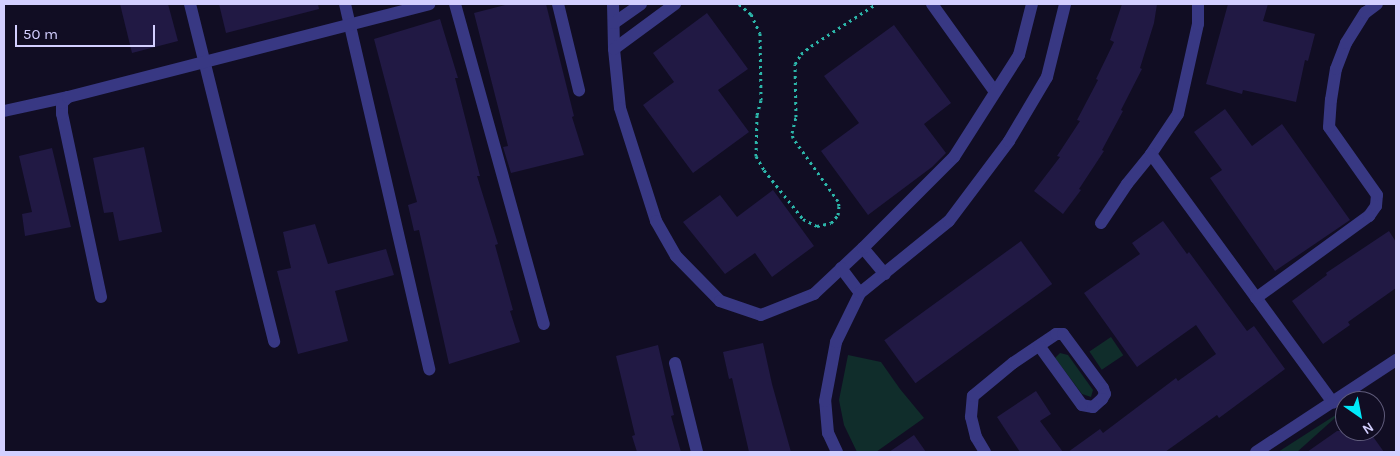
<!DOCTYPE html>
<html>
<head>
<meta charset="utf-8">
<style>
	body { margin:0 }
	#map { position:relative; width:1400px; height:456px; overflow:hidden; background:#110d23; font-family:Karla,sans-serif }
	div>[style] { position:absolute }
	.green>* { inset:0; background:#102d2b; transform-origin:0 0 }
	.building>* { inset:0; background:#211944; transform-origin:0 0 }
	.path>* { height:3px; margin-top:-1.5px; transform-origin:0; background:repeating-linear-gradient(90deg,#2cb6aa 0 2.5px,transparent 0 6.5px) }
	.minor>* { height:12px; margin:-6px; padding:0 6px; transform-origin:6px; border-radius:6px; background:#383883 }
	span { translate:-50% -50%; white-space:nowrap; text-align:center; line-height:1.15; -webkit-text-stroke:4px #110d23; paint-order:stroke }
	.frame { position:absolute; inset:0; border:5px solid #d3cfff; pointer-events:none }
	.north { position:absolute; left:1335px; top:391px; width:50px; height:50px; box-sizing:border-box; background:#110d23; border:1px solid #5f5b7b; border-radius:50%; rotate:147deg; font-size:14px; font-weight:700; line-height:20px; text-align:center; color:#d3cfff }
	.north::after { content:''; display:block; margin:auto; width:18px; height:22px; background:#00e9fa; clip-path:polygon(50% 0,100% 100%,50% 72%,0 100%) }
	.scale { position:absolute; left:15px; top:25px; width:140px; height:22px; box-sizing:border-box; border:2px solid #d3cfff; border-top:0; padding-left:6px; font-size:15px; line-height:18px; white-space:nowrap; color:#d3cfff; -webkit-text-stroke:4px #110d23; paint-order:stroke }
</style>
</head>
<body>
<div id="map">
	<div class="green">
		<i style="left:1111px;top:337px;width:22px;height:26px;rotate:56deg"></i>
		<i style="clip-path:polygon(1060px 353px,1068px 355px,1093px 390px,1091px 397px,1082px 394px,1055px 358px)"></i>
		<i style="clip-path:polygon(848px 355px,881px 362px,900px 389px,924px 418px,876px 452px,857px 452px,844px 425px,839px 400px)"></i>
		<i style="clip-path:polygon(1345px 409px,1297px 452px,1278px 452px)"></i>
	</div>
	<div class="building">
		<i style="clip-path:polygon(120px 4px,168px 4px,178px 41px,132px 53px)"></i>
		<i style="clip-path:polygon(219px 4px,318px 4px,319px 9px,226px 33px)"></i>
		<i style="clip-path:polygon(509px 4px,546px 4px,574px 116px,572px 117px,584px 155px,511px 173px,503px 147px,508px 146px,474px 13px)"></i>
		<i style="clip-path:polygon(1122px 4px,1157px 4px,1154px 23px,1140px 68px,1142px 69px,1121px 110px,1123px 111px,1102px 150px,1104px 151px,1079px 189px,1081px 190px,1063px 214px,1034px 191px,1060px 157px,1057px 156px,1080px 121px,1077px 120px,1098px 80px,1096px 79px,1114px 42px,1110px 40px)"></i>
		<i style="clip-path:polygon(1228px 4px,1268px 4px,1263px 21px,1315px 34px,1308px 61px,1305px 60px,1296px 102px,1243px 90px,1242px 94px,1206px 84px)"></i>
		<i style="clip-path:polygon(707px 13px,748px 69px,718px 90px,749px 132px,693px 173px,643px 105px,674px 82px,653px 53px)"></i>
		<i style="clip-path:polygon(440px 19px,458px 78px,455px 78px,480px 176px,477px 176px,498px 244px,495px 245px,513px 310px,510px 311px,520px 342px,449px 364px,419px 230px,414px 231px,408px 205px,417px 202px,374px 39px)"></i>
		<i style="clip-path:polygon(894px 25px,951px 103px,924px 124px,946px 153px,932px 167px,868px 215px,821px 151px,859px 123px,824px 76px)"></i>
		<i style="clip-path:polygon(1225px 109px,1252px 146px,1282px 124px,1350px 220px,1275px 271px,1210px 178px,1222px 170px,1194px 132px)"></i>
		<i style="clip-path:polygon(144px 147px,162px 232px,119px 241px,113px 212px,104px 213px,93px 158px)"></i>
		<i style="clip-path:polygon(52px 148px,71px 227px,25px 236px,22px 214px,32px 212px,19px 156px)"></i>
		<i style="clip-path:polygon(773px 190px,814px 246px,772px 277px,755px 253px,725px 274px,683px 222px,720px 195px,737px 217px)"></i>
		<i style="clip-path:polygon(1163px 221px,1187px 254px,1189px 252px,1247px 331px,1254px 326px,1285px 369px,1219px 418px,1217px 415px,1165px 452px,1068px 452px,1100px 429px,1103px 433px,1176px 378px,1178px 381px,1216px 354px,1196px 325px,1137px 367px,1084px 293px,1140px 254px,1132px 243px)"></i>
		<i style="clip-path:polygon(315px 224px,328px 264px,386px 249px,394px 275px,335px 291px,348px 341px,298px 354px,277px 271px,291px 268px,283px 232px)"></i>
		<i style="clip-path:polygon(1389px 231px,1396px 242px,1396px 288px,1348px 322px,1350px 325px,1323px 344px,1292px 301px,1327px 275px,1326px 273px)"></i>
		<i style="left:1021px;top:241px;width:53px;height:169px;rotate:54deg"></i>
		<i style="clip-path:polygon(763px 343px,772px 384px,791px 452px,749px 452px,732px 378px,729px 379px,723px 352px)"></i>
		<i style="clip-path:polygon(658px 345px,674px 415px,671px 416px,681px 452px,637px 452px,632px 436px,635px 435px,616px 356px)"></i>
		<i style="clip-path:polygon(1036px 391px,1051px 414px,1040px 421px,1063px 452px,1020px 452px,997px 417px)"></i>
		<i style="clip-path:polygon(1337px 431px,1369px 431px,1384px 452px,1307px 452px)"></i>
		<i style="clip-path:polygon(914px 435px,926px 452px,889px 452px)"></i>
	</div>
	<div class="path">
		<i style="left:739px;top:4px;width:16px;rotate:40deg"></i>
		<i style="left:751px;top:14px;width:21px;rotate:65deg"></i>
		<i style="left:760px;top:33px;width:67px;rotate:89.1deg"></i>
		<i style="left:761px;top:100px;width:16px;rotate:105deg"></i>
		<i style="left:757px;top:115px;width:41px;rotate:91.4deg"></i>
		<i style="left:756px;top:156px;width:16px;rotate:60deg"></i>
		<i style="left:764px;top:170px;width:63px;rotate:51.5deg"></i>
		<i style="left:803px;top:219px;width:16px;rotate:27deg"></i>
		<i style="left:817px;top:226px;width:14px;rotate:-12deg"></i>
		<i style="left:831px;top:223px;width:11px;rotate:-49deg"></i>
		<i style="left:838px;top:215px;width:9px;rotate:-84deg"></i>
		<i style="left:839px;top:206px;width:5px;rotate:-101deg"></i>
		<i style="left:838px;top:201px;width:77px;rotate:-125.5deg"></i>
		<i style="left:793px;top:138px;width:5px;rotate:-101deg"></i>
		<i style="left:792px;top:133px;width:16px;rotate:-76deg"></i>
		<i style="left:796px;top:117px;width:53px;rotate:-91.1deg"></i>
		<i style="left:795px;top:64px;width:12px;rotate:-59deg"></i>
		<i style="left:801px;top:54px;width:13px;rotate:-39deg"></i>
		<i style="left:811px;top:46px;width:77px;rotate:-32.9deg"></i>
	</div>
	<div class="minor">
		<i style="left:190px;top:4px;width:348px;rotate:76deg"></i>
		<i style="left:345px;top:4px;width:375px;rotate:77deg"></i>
		<i style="left:455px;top:4px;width:332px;rotate:74.5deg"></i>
		<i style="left:558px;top:4px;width:89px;rotate:76.3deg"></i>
		<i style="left:613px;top:4px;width:45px;rotate:88.7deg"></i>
		<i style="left:614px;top:49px;width:59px;rotate:84.2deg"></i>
		<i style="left:620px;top:108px;width:119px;rotate:72.3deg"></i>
		<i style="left:656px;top:221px;width:40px;rotate:60.3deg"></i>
		<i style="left:676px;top:256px;width:63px;rotate:45.6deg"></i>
		<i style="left:720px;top:301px;width:43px;rotate:18.9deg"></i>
		<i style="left:761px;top:315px;width:57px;rotate:-21.6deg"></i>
		<i style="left:814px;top:294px;width:67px;rotate:-43.2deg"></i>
		<i style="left:863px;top:248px;width:34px;rotate:50deg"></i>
		<i style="left:932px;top:4px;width:108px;rotate:54.4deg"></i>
		<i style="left:614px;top:23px;width:33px;rotate:-35deg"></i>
		<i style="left:614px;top:49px;width:76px;rotate:-36.4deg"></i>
		<i style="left:4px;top:111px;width:66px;rotate:-12.3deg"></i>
		<i style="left:1151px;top:154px;width:48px;rotate:-56deg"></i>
		<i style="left:1178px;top:114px;width:92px;rotate:-77.5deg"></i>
		<i style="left:1198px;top:24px;width:20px;rotate:-90deg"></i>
		<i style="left:1101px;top:223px;width:47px;rotate:-56.3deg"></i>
		<i style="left:1127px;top:184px;width:38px;rotate:-51deg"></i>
		<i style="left:1151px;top:154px;width:308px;rotate:53.8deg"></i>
		<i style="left:863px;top:248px;width:129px;rotate:-45deg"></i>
		<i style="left:954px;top:157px;width:121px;rotate:-57.5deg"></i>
		<i style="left:1019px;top:55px;width:53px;rotate:-75.7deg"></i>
		<i style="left:841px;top:268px;width:31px;rotate:53deg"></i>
		<i style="left:101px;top:297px;width:187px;rotate:-102deg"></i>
		<i style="left:62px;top:114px;width:11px;rotate:-90deg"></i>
		<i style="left:62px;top:103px;width:8px;rotate:-45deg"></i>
		<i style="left:68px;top:97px;width:373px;rotate:-14.4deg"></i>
		<i style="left:1256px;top:298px;width:140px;rotate:-36deg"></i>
		<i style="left:1369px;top:216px;width:12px;rotate:-55deg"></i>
		<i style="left:1376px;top:206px;width:11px;rotate:-85deg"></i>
		<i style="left:1377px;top:195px;width:83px;rotate:-125.2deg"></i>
		<i style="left:1329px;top:127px;width:27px;rotate:-86deg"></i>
		<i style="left:1331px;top:100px;width:31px;rotate:-81deg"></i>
		<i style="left:1336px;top:69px;width:28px;rotate:-69deg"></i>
		<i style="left:1346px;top:43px;width:36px;rotate:-58deg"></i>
		<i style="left:1365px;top:13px;width:15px;rotate:-37deg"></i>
		<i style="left:675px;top:363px;width:92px;rotate:76.1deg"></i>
		<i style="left:837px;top:452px;width:21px;rotate:-115deg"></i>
		<i style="left:828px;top:433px;width:32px;rotate:-95deg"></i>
		<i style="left:825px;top:401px;width:60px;rotate:-79.4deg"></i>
		<i style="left:836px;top:342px;width:55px;rotate:-63.9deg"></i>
		<i style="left:860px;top:293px;width:114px;rotate:-39deg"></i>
		<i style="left:949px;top:221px;width:100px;rotate:-53.1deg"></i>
		<i style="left:1009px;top:141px;width:74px;rotate:-59.3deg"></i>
		<i style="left:1047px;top:77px;width:75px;rotate:-76.1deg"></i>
		<i style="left:985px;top:452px;width:17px;rotate:-121deg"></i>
		<i style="left:976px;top:437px;width:21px;rotate:-104deg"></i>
		<i style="left:971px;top:417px;width:21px;rotate:-85deg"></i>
		<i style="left:973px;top:396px;width:52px;rotate:-39.5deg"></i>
		<i style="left:1013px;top:363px;width:52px;rotate:-34deg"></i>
		<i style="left:1056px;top:334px;width:7px"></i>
		<i style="left:1063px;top:334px;width:67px;rotate:53.5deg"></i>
		<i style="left:1103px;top:388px;width:6px;rotate:72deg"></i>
		<i style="left:1105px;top:394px;width:6px;rotate:121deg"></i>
		<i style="left:1102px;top:399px;width:12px;rotate:138deg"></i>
		<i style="left:1093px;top:407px;width:11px;rotate:-170deg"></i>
		<i style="left:1082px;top:405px;width:72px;rotate:-125.9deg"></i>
		<i style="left:1256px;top:452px;width:168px;rotate:-33.3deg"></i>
	</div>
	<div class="frame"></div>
	<div class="north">N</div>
	<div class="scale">50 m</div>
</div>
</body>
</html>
